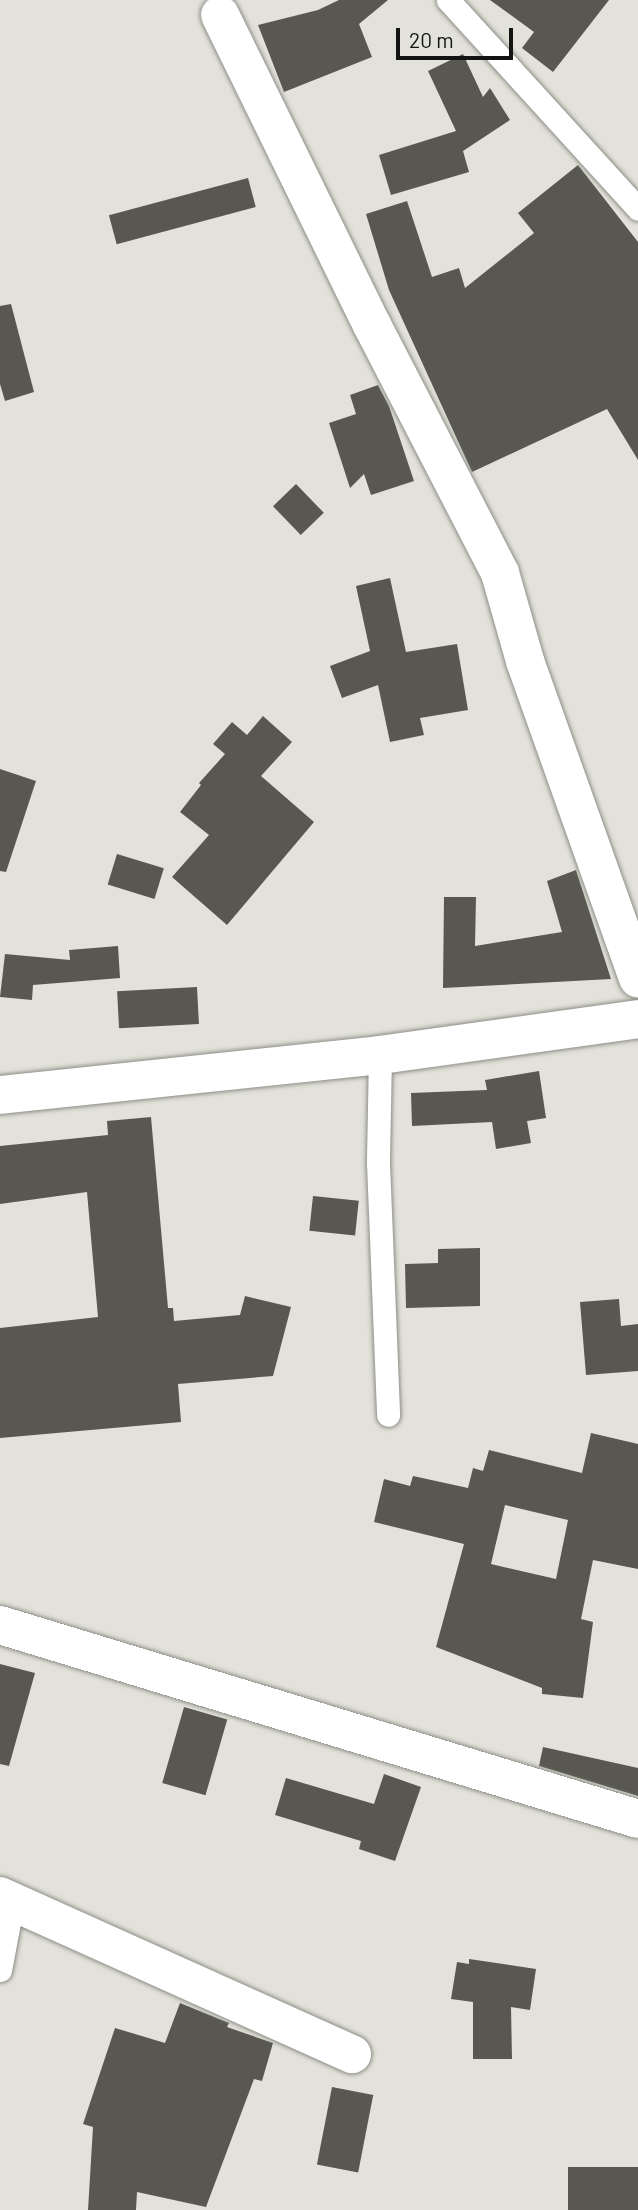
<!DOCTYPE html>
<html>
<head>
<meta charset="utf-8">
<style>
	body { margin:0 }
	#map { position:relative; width:638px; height:2210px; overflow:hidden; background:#e2e2da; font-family:Barlow,sans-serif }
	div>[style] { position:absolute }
	.building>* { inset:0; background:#585851; transform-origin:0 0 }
	.roads { filter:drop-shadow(0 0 2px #8e8e87) drop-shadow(0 0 2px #8e8e87) }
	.lane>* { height:23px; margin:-11.5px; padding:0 11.5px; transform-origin:11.5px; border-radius:11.5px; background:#fff }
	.street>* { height:38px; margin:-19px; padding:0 19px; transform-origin:19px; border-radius:19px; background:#fff }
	span { translate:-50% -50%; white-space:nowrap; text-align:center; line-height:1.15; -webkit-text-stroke:7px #e2e2da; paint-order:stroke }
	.scale { position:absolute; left:396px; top:28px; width:117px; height:32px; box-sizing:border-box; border:4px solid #131311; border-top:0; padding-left:9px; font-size:21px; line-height:24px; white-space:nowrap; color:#131311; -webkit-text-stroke:5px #e2e2da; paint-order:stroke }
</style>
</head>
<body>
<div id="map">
	<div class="building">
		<i style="clip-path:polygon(339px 0,388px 0,359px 24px,372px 57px,284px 92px,258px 25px,318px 10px)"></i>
		<i style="clip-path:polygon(490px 0,609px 0,553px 72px,522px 48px,534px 32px)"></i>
		<i style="clip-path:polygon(463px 54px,483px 97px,490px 88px,510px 120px,463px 151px,469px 172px,391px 195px,379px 155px,456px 131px,428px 71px)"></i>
		<i style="clip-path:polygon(578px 165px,638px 242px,638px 460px,607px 409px,472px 472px,389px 290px,366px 214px,407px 201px,432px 277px,459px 268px,465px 288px,534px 233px,518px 213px)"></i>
		<i style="left:248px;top:178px;width:30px;height:144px;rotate:75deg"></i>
		<i style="clip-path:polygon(11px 304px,34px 392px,5px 401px,0 384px,0 306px)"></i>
		<i style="clip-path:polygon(378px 385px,389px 406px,414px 481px,371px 495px,364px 474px,350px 488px,329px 423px,356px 414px,350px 395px)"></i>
		<i style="left:296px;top:484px;width:40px;height:32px;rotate:46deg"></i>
		<i style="clip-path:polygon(390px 578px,406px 652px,457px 644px,468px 710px,420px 718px,424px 735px,390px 742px,378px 685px,342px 698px,330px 666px,370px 651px,356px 586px)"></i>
		<i style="clip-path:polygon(263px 716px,292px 742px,261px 776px,314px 822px,227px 925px,172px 877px,209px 835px,180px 812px,201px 785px,199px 783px,225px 754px,213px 744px,232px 722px,247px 735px)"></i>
		<i style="clip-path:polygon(0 769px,36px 781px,6px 872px,0 871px)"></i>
		<i style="left:117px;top:854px;width:49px;height:32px;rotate:17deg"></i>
		<i style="clip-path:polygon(576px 870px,611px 979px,443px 988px,444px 897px,476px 897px,475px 946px,562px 932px,547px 881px)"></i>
		<i style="clip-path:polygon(118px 946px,120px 978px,33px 985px,32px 1000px,0 997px,5px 954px,70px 960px,69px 950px)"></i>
		<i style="left:197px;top:987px;width:37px;height:80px;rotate:87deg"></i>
		<i style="clip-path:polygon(539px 1071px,546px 1118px,527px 1121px,531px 1143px,496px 1149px,492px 1122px,412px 1126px,411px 1093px,487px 1090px,485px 1080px)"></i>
		<i style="clip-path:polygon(151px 1117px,168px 1308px,173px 1308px,174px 1321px,240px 1315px,245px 1296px,291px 1307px,273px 1376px,178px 1384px,181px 1422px,0 1438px,0 1328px,98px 1317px,87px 1192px,0 1204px,0 1146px,108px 1135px,107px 1121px)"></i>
		<i style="left:313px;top:1196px;width:46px;height:35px;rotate:6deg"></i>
		<i style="clip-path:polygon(480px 1248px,480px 1306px,406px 1308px,405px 1264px,438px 1263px,438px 1249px)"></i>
		<i style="clip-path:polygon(619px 1299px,621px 1326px,638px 1324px,638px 1371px,586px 1375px,580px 1302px)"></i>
		<i style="clip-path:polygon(evenodd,591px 1433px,638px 1444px,638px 1569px,593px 1560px,581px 1619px,593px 1622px,583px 1698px,542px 1694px,542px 1688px,436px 1647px,464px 1544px,374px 1522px,384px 1479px,410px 1486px,413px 1476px,468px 1488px,473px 1468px,483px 1471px,489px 1450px,582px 1473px,591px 1433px,505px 1505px,568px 1520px,556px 1579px,491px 1564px,505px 1505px)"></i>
		<i style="clip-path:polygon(0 1664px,35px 1673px,9px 1766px,0 1764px)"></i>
		<i style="left:184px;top:1707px;width:45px;height:79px;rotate:16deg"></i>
		<i style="clip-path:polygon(543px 1747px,638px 1768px,638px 1796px,539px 1766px)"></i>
		<i style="clip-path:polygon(384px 1774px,421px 1787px,395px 1861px,359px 1849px,361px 1841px,275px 1815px,286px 1778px,374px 1804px)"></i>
		<i style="clip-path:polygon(469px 1959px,536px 1969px,530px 2010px,511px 2007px,512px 2059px,473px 2059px,473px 2002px,451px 1999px,457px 1962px,469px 1964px)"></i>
		<i style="clip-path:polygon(180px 2003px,229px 2023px,227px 2027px,273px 2043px,262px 2081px,254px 2079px,206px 2207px,137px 2192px,136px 2210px,88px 2210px,93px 2127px,83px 2124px,115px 2028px,165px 2043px)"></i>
		<i style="left:332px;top:2087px;width:42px;height:79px;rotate:11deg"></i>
		<i style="left:638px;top:2167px;width:43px;height:70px;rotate:90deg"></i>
	</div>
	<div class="roads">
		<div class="lane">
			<i style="left:448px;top:0;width:282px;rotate:47.7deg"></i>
			<i style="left:380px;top:1055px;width:108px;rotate:91.1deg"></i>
			<i style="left:378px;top:1163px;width:252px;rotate:87.7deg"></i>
			<i style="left:0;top:1970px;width:70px;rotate:-79.3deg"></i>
		</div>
		<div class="street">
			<i style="left:220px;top:15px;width:345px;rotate:63.9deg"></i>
			<i style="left:372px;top:325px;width:279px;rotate:62.7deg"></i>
			<i style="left:500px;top:573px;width:91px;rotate:74.1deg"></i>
			<i style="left:525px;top:661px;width:337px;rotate:70.4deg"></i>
			<i style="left:0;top:1095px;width:382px;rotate:-6deg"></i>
			<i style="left:380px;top:1055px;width:260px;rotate:-7.9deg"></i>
			<i style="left:0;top:1625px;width:667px;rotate:16.91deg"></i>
			<i style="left:0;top:1896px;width:386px;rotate:24.2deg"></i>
		</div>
	</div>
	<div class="scale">20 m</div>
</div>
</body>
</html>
